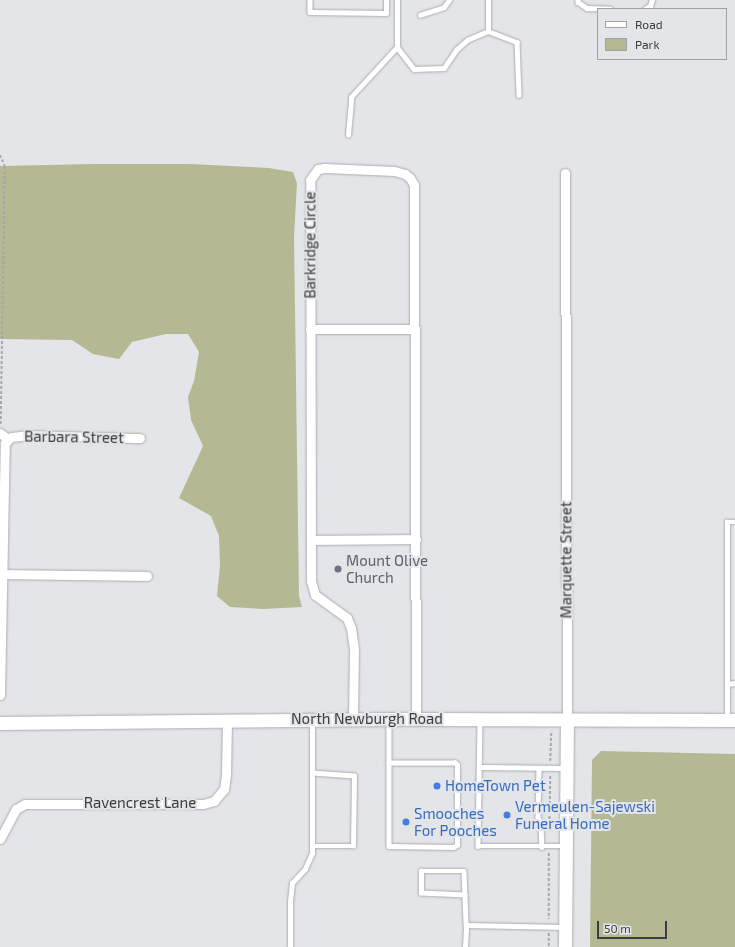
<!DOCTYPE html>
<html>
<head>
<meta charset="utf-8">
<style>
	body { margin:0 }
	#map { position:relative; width:735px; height:947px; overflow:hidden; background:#e3e5e9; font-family:"Exo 2",sans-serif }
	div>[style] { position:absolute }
	.green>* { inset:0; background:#b5b993 }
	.path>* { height:1.5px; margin-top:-0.75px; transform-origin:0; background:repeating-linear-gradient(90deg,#a5a7aa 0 3px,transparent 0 5px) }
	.roads { filter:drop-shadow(0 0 1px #aaacaf) drop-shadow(0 0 1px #aaacaf) }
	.lane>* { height:4.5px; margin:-2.25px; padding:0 2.25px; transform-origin:2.25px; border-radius:2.25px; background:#fff }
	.street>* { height:9px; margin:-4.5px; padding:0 4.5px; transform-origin:4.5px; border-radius:4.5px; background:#fff }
	.secondary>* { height:13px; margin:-6.5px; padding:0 6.5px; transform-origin:6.5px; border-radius:6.5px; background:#fff }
	.dots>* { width:11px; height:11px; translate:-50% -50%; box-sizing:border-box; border:2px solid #e3e5e9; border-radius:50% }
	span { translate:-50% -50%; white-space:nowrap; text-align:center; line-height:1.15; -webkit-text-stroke:4px #e3e5e9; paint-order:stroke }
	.street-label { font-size:15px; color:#3b3c3d }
	.worship-label { font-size:15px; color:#5b616d }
	.left { translate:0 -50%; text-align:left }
	.shop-label { font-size:15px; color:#366cbe }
	.legend { position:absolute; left:597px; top:8px; width:130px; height:52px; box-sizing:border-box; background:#e3e5e9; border:1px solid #a0a1a4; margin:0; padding:5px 7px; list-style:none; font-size:12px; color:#3b3c3d }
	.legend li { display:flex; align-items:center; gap:8px; height:20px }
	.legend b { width:20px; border:1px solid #a0a1a4 }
	.scale { position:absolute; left:597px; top:921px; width:70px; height:18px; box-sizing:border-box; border:2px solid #3b3c3d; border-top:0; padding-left:5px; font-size:12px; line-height:14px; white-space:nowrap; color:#3b3c3d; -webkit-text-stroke:3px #e3e5e9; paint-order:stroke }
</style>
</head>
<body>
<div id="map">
	<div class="green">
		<i style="clip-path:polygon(94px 164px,190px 164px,269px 168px,293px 172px,297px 183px,294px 237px,299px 596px,302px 607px,263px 609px,230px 607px,217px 596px,220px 565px,219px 536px,211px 516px,179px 498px,203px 446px,191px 420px,188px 397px,194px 381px,199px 352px,188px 334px,166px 334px,132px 342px,119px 359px,93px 354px,72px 340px,0 339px,0 166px)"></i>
		<i style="clip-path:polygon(601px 751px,735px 754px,735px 947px,590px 947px,592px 760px)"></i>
	</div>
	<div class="path">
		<i style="left:0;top:155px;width:12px;rotate:66deg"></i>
		<i style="left:5px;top:166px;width:258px;rotate:90.9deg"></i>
		<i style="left:550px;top:761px;width:30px;rotate:-88deg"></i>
		<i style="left:549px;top:829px;width:54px;rotate:-88.9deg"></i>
		<i style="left:549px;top:853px;width:66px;rotate:90deg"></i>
		<i style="left:549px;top:933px;width:14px;rotate:90deg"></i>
	</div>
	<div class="roads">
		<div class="lane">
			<i style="left:310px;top:0;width:12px;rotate:90deg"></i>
			<i style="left:310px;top:12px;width:76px;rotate:0.8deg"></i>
			<i style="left:386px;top:13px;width:13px;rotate:-90deg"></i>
			<i style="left:578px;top:0;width:2px;rotate:90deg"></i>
			<i style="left:578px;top:2px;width:11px;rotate:34deg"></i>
			<i style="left:587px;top:8px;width:23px;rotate:2deg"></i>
			<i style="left:645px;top:9px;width:6px;rotate:-31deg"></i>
			<i style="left:650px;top:6px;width:6px;rotate:-72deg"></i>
			<i style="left:420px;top:15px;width:25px;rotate:-18deg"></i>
			<i style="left:444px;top:7px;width:9px;rotate:-54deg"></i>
			<i style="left:488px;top:31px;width:31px;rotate:21deg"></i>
			<i style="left:517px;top:42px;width:53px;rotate:87.8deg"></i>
			<i style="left:397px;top:47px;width:28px;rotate:52deg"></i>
			<i style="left:414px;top:69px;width:30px;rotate:-2deg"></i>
			<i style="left:444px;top:68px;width:22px;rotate:-56deg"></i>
			<i style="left:456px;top:50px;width:15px;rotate:-42deg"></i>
			<i style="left:467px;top:40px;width:23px;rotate:-23deg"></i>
			<i style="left:488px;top:31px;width:31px;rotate:-90deg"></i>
			<i style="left:348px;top:135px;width:38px;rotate:-85deg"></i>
			<i style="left:351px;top:97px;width:68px;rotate:-47.4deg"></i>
			<i style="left:397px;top:47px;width:47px;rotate:-90deg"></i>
			<i style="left:727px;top:684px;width:162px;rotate:-90deg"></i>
			<i style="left:727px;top:522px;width:8px"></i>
			<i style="left:389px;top:720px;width:126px;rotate:90deg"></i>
			<i style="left:389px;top:846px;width:64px;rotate:0.9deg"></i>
			<i style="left:453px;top:847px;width:4px;rotate:-27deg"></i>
			<i style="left:457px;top:845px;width:80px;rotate:-90deg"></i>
			<i style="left:457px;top:765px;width:3px;rotate:-135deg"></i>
			<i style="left:455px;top:763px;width:66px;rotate:180deg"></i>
			<i style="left:480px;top:720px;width:126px;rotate:90.9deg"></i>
			<i style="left:478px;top:846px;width:86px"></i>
			<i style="left:727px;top:720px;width:36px;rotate:-90deg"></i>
			<i style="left:727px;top:684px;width:8px;rotate:-7deg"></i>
			<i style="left:479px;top:767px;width:86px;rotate:0.7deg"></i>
			<i style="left:539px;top:768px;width:49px;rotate:91.2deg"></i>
			<i style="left:538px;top:817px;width:8px;rotate:67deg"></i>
			<i style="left:541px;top:824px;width:23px;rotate:88deg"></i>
			<i style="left:312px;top:846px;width:41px"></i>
			<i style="left:353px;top:846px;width:70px;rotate:-89.2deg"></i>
			<i style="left:354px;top:776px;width:41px;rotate:-175.8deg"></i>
			<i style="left:465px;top:895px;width:44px;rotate:-177.4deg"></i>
			<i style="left:421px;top:893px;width:22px;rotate:-90deg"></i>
			<i style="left:421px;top:871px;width:43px"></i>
			<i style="left:464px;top:871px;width:24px;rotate:88deg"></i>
			<i style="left:465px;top:895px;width:30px;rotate:88deg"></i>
			<i style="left:290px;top:947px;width:45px;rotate:-90deg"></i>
			<i style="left:290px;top:902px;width:19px;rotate:-84deg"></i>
			<i style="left:292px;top:883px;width:19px;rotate:-47deg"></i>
			<i style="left:305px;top:869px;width:17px;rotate:-66deg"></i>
			<i style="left:312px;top:853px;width:132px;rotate:-90deg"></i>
			<i style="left:465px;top:947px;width:22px;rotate:-87deg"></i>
			<i style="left:466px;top:925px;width:98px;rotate:1.2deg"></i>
		</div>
		<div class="street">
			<i style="left:565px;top:173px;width:546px;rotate:89.79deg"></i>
			<i style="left:310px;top:329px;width:105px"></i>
			<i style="left:0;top:433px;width:10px;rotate:37deg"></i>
			<i style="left:311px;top:540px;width:105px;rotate:-0.5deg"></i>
			<i style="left:3px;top:574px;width:144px;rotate:0.8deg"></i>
			<i style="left:0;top:695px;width:252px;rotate:-88.9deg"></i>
			<i style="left:5px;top:443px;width:8px;rotate:-45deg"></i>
			<i style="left:11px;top:437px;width:19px;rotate:-6deg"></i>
			<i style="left:30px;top:435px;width:110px;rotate:1.6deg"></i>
			<i style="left:353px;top:719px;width:70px;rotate:-89.2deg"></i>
			<i style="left:354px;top:649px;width:21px;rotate:-98deg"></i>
			<i style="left:351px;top:628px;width:11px;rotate:-112deg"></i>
			<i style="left:347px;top:618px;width:39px;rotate:-144deg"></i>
			<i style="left:315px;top:595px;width:15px;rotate:-106deg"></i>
			<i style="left:311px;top:581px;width:401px;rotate:-90.1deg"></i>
			<i style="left:310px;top:180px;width:14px;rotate:-54deg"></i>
			<i style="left:318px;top:169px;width:7px;rotate:-8deg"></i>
			<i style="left:325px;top:168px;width:69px;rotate:2.5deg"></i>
			<i style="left:394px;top:171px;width:11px;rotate:15deg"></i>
			<i style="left:405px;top:174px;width:6px;rotate:39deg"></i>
			<i style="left:410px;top:178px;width:8px;rotate:60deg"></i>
			<i style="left:414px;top:185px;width:534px;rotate:89.79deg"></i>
			<i style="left:0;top:839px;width:34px;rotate:-62deg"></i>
			<i style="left:16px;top:809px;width:10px;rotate:-29deg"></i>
			<i style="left:25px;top:804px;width:178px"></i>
			<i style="left:203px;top:804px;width:11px;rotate:-15deg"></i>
			<i style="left:214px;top:801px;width:16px;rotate:-50deg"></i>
			<i style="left:224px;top:789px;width:15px;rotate:-82deg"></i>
			<i style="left:226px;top:774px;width:54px;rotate:-88.9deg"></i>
		</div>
		<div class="secondary">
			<i style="left:0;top:723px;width:416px;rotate:-0.6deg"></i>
			<i style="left:416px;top:719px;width:319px;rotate:0.2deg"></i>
			<i style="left:565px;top:947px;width:228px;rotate:-89.5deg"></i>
		</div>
	</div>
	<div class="dots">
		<i style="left:338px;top:569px;background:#6b7280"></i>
		<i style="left:437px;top:786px;background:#3f7fe0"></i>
		<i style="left:507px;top:815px;background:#3f7fe0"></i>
		<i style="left:406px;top:822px;background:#3f7fe0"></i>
	</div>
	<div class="street-label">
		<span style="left:310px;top:245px;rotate:-90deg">Barkridge Circle</span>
		<span style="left:74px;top:437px;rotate:1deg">Barbara Street</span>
		<span style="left:566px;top:560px;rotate:-90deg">Marquette Street</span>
		<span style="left:367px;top:719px">North Newburgh Road</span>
		<span style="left:140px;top:803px">Ravencrest Lane</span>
	</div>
	<div class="worship-label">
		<span class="left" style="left:346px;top:569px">Mount Olive<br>Church</span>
	</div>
	<div class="shop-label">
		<span class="left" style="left:445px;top:786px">HomeTown Pet</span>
		<span class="left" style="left:515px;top:815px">Vermeulen-Sajewski<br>Funeral Home</span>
		<span class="left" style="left:414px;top:822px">Smooches<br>For Pooches</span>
	</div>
	<ul class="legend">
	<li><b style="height:5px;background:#fff"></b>Road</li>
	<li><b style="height:11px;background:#b5b993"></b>Park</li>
	</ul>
	<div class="scale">50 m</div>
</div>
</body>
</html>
